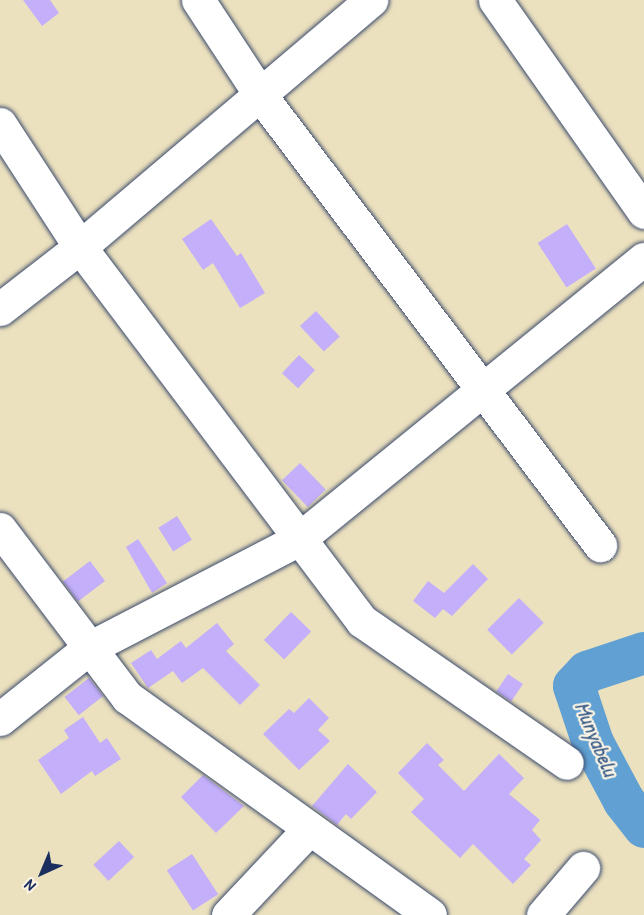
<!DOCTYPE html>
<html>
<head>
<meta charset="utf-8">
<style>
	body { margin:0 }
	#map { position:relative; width:644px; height:915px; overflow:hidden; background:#ece1be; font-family:"Patrick Hand",sans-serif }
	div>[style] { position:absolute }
	.river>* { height:42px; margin:-21px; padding:0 21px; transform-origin:21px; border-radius:21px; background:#60a0d2 }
	.building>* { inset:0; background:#c4affa; transform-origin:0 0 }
	.roads { filter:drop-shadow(0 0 2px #3a4a6c) drop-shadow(0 0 2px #3a4a6c) }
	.minor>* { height:33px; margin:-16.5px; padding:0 16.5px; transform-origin:16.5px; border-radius:16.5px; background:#fff }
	span { translate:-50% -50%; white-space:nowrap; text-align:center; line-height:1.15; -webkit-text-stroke:4.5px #fcf5e5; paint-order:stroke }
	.water-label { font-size:21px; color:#335787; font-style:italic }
	.north { position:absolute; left:12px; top:843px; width:60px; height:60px; -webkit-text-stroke:4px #fcf5e5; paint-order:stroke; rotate:224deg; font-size:16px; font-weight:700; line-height:24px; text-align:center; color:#1b2f5e }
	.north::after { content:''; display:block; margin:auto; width:21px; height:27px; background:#1b2f5e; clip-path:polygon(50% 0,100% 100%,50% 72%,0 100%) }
</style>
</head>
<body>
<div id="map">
	<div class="river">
		<i style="left:644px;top:653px;width:60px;rotate:161.6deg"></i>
		<i style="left:587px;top:672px;width:19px;rotate:133deg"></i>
		<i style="left:574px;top:686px;width:60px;rotate:71.6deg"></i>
		<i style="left:593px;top:743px;width:66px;rotate:61.9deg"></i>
		<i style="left:624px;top:801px;width:33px;rotate:52deg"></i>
	</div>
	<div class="building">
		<i style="clip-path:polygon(23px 0,50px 0,59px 13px,42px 26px)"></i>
		<i style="clip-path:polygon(211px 219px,237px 256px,241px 253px,265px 293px,240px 308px,213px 263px,203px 270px,182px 239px)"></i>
		<i style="left:567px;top:224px;width:53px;height:35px;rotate:57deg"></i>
		<i style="left:316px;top:311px;width:35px;height:22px;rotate:47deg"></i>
		<i style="left:299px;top:355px;width:22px;height:25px;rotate:43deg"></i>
		<i style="left:300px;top:463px;width:37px;height:25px;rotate:46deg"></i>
		<i style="left:177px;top:516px;width:28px;height:22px;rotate:58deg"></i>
		<i style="clip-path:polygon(138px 539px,167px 583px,152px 593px,126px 547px)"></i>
		<i style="left:90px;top:561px;width:25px;height:34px;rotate:53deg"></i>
		<i style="clip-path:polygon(473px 564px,488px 579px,452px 616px,443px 609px,435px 618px,413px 601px,428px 581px,444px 593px)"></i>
		<i style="left:519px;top:598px;width:35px;height:45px;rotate:45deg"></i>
		<i style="left:291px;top:612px;width:28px;height:39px;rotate:44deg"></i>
		<i style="clip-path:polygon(217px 623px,234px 644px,226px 651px,260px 685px,240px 705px,203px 668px,182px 683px,173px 671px,148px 688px,131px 663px,151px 650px,157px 659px,181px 641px,186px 648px)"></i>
		<i style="left:508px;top:674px;width:18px;height:21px;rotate:34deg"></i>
		<i style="left:89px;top:678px;width:23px;height:31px;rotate:52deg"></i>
		<i style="clip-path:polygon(309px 698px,329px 718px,318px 730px,330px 741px,299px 770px,263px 734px,289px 709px,294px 713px)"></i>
		<i style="clip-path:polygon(83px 717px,100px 743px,107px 738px,121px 759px,95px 776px,92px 771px,61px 794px,38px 760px,69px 738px,64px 730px)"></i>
		<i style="clip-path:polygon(427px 743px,444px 760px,438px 765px,464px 791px,499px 754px,524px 778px,509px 794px,540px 820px,532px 830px,541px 840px,524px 859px,531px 865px,513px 884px,473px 844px,460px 858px,411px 812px,424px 799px,398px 773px)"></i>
		<i style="clip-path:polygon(348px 764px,377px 792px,351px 819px,346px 814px,337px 825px,312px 806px)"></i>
		<i style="clip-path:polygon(203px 775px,244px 806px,216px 833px,181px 797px)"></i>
		<i style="left:119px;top:841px;width:22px;height:35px;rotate:47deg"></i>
		<i style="left:192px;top:854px;width:48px;height:30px;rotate:57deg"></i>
	</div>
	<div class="roads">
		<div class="minor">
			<i style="left:198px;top:0;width:115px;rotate:56.7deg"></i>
			<i style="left:261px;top:96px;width:563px;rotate:52.95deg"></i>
			<i style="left:495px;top:0;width:259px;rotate:54.9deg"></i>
			<i style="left:0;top:124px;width:147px;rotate:57deg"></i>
			<i style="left:80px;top:247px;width:468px;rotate:53deg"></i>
			<i style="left:362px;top:621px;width:249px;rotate:34.7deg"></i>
			<i style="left:0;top:309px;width:101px;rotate:-37.8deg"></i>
			<i style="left:80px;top:247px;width:382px;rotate:-40.3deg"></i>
			<i style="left:0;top:529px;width:211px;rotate:52.9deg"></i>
			<i style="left:127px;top:697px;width:373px;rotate:35.7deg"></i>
			<i style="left:0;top:719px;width:114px;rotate:-38.6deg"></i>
			<i style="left:89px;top:648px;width:237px;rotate:-27.4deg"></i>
			<i style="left:299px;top:539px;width:444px;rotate:-39.1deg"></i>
			<i style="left:228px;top:915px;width:118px;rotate:-46.7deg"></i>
			<i style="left:543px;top:915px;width:62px;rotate:-49.6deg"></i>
		</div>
	</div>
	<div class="water-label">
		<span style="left:596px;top:739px;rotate:67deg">Munyabelu</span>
	</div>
	<div class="north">N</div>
</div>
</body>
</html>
